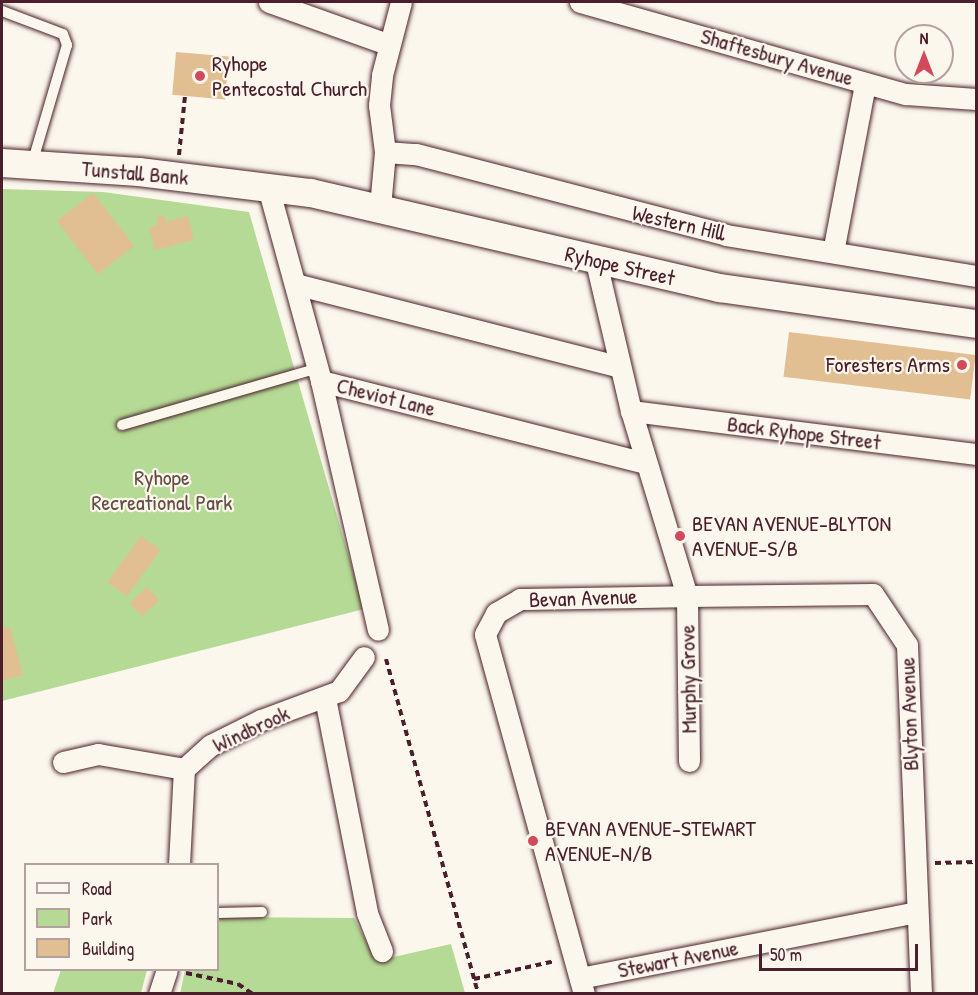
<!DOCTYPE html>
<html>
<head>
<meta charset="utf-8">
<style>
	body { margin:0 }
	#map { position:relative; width:978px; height:995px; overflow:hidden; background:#fbf7ec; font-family:"Patrick Hand",sans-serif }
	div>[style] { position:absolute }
	.green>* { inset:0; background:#b5da95 }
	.building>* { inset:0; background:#e1bf93; transform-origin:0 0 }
	.path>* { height:4px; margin-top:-2px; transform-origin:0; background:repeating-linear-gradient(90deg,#4a1f2b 0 6px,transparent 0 10.5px) }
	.roads { filter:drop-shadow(0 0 2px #4a1f2b) drop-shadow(0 0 2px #4a1f2b) }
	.service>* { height:10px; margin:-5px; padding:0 5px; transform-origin:5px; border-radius:5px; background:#fbf7ec }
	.minor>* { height:21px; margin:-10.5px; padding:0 10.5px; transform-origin:10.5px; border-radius:10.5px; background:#fbf7ec }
	.secondary>* { height:28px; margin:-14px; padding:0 14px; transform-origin:14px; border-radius:14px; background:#fbf7ec }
	.dots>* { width:16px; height:16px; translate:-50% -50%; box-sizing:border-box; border:3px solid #fbf7ec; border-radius:50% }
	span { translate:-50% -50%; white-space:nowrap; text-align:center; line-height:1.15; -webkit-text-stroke:4.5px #fbf7ec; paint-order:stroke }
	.street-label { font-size:22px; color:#4a1f2b }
	.poi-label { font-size:22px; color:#4a1f2b }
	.left { translate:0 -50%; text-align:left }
	.right { translate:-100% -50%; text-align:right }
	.park-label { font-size:22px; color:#654e46 }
	.frame { position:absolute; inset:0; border:3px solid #4a1f2b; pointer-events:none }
	.legend { position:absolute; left:24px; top:863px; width:195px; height:108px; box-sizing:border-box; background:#fbf7ec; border:2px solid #b4a19f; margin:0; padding:8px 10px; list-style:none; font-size:18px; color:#4a1f2b }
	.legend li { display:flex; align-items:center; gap:12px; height:30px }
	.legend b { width:30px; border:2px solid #b4a19f }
	.north { position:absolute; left:894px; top:24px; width:60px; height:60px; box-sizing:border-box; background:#fbf7ec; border:2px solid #b4a19f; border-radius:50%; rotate:0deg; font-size:16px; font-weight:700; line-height:24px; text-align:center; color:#4a1f2b }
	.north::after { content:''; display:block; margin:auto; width:21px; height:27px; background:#d1495b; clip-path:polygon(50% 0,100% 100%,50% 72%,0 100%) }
	.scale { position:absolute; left:759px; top:944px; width:159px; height:27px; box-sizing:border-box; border:3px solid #4a1f2b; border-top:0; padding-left:8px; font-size:18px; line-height:21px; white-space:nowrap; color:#4a1f2b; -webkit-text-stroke:4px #fbf7ec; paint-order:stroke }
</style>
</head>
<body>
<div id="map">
	<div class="green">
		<i style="clip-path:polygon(2px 189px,103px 192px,249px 212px,364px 609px,2px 701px)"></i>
		<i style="clip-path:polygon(218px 917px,354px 918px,376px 961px,451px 944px,465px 993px,180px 994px,185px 970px,218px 970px)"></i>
		<i style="clip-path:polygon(61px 970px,147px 970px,141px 993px,53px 993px)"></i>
	</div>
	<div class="building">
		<i style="left:176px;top:52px;width:53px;height:43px;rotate:5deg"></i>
		<i style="left:93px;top:193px;width:67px;height:46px;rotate:52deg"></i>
		<i style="clip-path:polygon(164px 215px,166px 222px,188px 216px,194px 240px,155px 250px,149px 227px,158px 225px,156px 217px)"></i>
		<i style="left:789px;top:332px;width:188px;height:45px;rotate:7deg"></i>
		<i style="left:141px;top:536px;width:24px;height:57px;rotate:36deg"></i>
		<i style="left:147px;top:587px;width:18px;height:24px;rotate:47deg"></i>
		<i style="clip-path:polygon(10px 627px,23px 675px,2px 681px,2px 629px)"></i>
	</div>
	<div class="path">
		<i style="left:179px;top:155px;width:59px;rotate:-84.2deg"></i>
		<i style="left:386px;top:659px;width:347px;rotate:74.6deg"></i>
		<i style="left:935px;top:863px;width:41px;rotate:-1.4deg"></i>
		<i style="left:186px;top:973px;width:53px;rotate:11.9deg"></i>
		<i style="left:238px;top:984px;width:18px;rotate:34deg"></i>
		<i style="left:474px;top:979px;width:83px;rotate:-12.5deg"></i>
	</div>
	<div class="roads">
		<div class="service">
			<i style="left:2px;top:11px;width:65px;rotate:20.7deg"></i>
			<i style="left:63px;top:34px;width:12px;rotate:70deg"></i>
			<i style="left:67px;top:45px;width:124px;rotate:106.4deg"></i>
			<i style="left:122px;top:425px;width:204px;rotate:-16.2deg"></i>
			<i style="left:218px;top:913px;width:44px;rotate:-1.3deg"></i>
		</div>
		<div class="minor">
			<i style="left:269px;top:2px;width:125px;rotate:19.6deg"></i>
			<i style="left:580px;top:2px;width:339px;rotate:15.8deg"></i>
			<i style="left:906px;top:94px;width:70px;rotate:4.1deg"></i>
			<i style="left:385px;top:152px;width:31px;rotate:4deg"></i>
			<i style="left:416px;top:154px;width:320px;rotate:14.6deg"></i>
			<i style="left:726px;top:235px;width:253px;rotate:9.3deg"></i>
			<i style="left:268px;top:187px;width:201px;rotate:74.7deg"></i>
			<i style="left:321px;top:381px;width:255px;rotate:77.1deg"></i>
			<i style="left:380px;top:207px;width:55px;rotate:-84.8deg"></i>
			<i style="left:385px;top:152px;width:47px;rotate:-97.3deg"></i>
			<i style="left:379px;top:105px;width:30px;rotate:-84deg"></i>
			<i style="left:382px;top:75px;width:75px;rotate:-75.4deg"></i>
			<i style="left:833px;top:252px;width:171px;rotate:-79.2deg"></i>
			<i style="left:295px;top:284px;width:335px;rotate:14.3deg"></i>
			<i style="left:321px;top:381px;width:335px;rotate:14.2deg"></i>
			<i style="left:631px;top:411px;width:348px;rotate:7.1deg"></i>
			<i style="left:325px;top:698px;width:219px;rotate:78.9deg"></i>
			<i style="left:367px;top:913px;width:41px;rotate:68.5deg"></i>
			<i style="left:689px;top:761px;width:165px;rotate:-90.7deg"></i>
			<i style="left:687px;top:596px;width:186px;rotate:-0.6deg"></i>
			<i style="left:873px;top:594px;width:61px;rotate:56.3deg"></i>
			<i style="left:907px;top:645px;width:349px;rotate:87.7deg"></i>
			<i style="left:63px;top:762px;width:36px;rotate:-13deg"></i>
			<i style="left:98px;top:754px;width:87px;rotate:9.9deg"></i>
			<i style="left:179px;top:864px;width:95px;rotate:-87deg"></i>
			<i style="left:184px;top:769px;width:36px;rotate:-42deg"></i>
			<i style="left:211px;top:745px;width:56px;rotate:-26.6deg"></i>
			<i style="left:261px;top:720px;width:83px;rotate:-20.4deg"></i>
			<i style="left:339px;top:691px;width:42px;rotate:-53.7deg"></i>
			<i style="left:580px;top:978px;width:343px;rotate:-11.1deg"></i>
			<i style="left:159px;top:994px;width:25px;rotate:-72deg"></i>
			<i style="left:584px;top:994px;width:373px;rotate:-105.4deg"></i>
			<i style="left:485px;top:634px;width:24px;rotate:-62deg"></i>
			<i style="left:496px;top:613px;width:28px;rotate:-30deg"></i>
			<i style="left:520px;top:599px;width:167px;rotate:-1deg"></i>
			<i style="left:687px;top:596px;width:193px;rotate:-106.8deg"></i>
			<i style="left:631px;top:411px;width:153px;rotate:-103.2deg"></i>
		</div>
		<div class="secondary">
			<i style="left:2px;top:163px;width:137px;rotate:3.8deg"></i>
			<i style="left:139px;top:172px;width:173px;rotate:7deg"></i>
			<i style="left:311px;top:193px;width:420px;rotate:13.1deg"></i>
			<i style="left:720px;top:288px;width:259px;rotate:8deg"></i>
		</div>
	</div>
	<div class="dots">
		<i style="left:200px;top:76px;background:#d1495b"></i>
		<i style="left:962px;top:365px;background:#d1495b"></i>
		<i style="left:680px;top:536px;background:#d1495b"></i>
		<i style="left:533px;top:841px;background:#d1495b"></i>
	</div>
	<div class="street-label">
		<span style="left:777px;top:57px;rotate:16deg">Shaftesbury Avenue</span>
		<span style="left:135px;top:173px;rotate:5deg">Tunstall Bank</span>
		<span style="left:679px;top:223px;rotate:13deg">Western Hill</span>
		<span style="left:620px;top:266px;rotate:13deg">Ryhope Street</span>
		<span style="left:386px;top:397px;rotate:14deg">Cheviot Lane</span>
		<span style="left:804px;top:433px;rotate:7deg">Back Ryhope Street</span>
		<span style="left:583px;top:598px;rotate:-2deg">Bevan Avenue</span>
		<span style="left:688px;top:679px;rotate:-91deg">Murphy Grove</span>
		<span style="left:909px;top:714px;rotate:-92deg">Blyton Avenue</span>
		<span style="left:251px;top:729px;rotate:-25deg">Windbrook</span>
		<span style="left:678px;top:959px;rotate:-11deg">Stewart Avenue</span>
	</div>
	<div class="poi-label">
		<span class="left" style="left:212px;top:76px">Ryhope<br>Pentecostal Church</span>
		<span class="right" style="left:950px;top:365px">Foresters Arms</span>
		<span class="left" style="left:692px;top:536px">BEVAN AVENUE-BLYTON<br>AVENUE-S/B</span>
		<span class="left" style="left:545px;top:841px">BEVAN AVENUE-STEWART<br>AVENUE-N/B</span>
	</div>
	<div class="park-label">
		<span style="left:162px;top:490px">Ryhope<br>Recreational Park</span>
	</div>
	<div class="frame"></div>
	<ul class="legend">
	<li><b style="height:8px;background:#fbf7ec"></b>Road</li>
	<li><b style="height:16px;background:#b5da95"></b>Park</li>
	<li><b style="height:16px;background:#e1bf93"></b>Building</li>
	</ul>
	<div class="north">N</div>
	<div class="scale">50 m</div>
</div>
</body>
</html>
